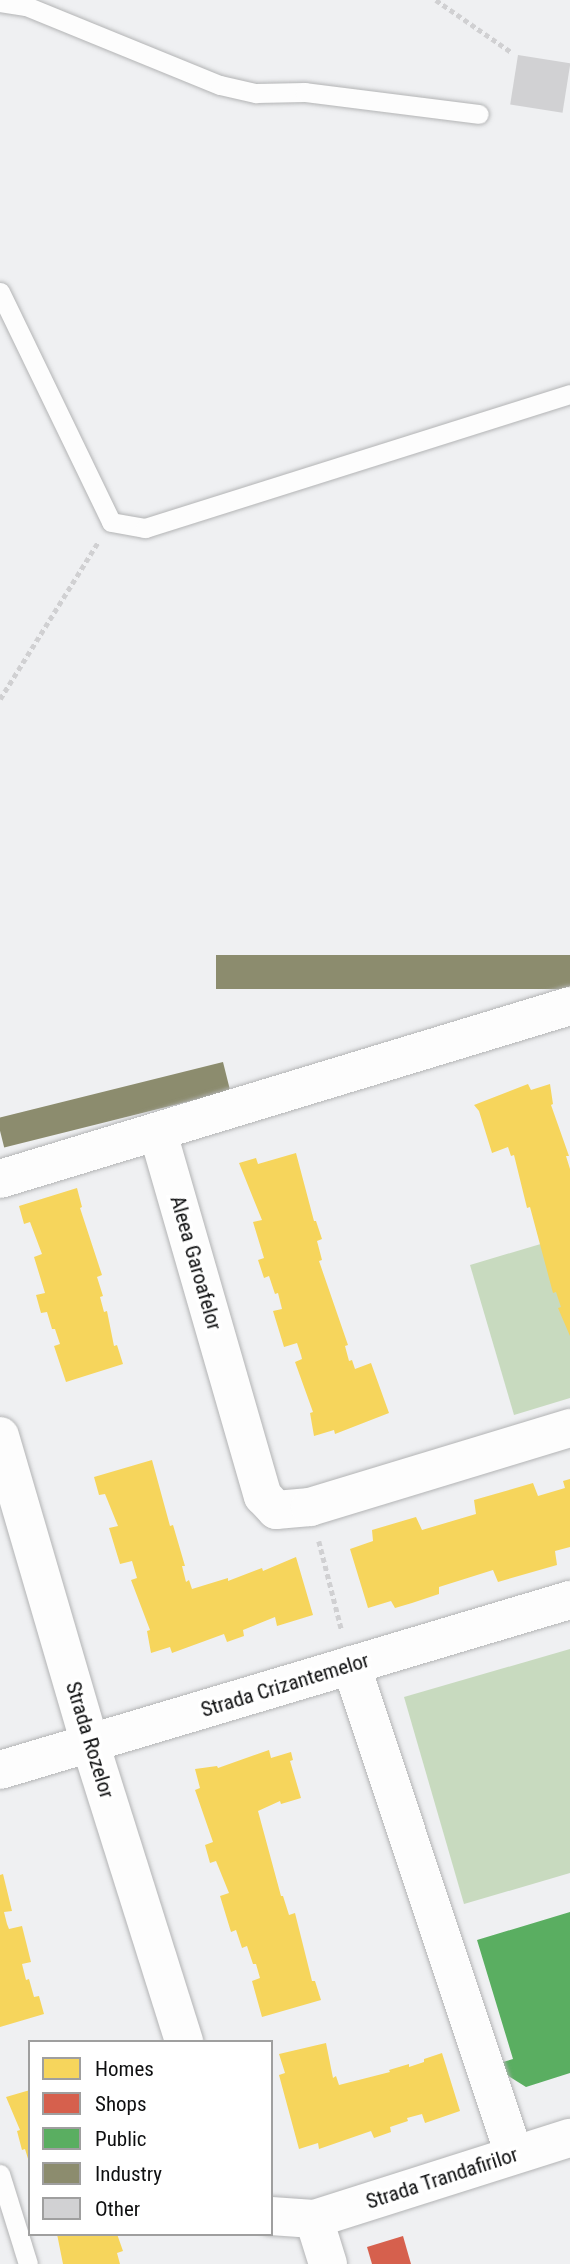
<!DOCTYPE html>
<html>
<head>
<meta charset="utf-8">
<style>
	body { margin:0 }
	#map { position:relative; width:570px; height:2264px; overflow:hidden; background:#eff0f2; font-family:"Roboto Condensed",sans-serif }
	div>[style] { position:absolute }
	.green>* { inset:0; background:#c8dabf }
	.homes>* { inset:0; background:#f6d55c }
	.shops>* { inset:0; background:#d6604d }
	.public>* { inset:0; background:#5aae61 }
	.industry>* { inset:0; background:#8c8c6e; transform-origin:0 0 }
	.building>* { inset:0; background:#d1d1d3; transform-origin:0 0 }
	.path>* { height:4.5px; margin-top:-2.25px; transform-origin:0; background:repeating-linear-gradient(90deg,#d0d0d2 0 5px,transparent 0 8.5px) }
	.roads { filter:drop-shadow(0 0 2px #b3b4b5) drop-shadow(0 0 2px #b3b4b5) }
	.lane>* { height:19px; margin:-9.5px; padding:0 9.5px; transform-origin:9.5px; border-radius:9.5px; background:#fdfdfd }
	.street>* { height:38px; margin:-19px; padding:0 19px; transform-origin:19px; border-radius:19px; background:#fdfdfd }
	span { translate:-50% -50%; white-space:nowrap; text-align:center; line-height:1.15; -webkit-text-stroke:7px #fff; paint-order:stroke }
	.street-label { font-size:21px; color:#0e0f10 }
	.legend { position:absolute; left:28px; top:2040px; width:245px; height:196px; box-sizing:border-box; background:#fff; border:2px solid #9f9f9f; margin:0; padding:9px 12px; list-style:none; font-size:21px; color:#0e0f10 }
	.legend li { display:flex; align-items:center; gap:14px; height:35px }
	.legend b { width:35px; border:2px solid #9f9f9f }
</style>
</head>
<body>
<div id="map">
	<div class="green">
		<i style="clip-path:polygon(544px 1243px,570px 1332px,570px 1398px,514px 1415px,470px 1265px)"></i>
		<i style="clip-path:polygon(570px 1649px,570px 1873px,464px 1904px,404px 1697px)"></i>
	</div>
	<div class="homes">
		<i style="clip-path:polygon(528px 1084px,531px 1090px,550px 1084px,553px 1104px,551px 1105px,569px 1156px,566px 1156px,570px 1169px,570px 1336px,558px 1308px,561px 1307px,556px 1292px,553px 1293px,530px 1207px,527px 1208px,514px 1155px,511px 1156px,508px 1147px,492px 1153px,479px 1111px,474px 1105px)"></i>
		<i style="clip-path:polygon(296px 1153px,314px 1221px,316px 1221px,322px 1239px,317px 1241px,322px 1260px,319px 1261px,348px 1345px,345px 1346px,349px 1361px,352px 1360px,355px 1369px,371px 1363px,389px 1413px,335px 1434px,334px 1430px,314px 1436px,310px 1413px,313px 1412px,295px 1362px,302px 1359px,301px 1355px,297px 1343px,284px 1347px,273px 1311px,282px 1309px,278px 1293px,275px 1294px,269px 1276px,264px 1278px,258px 1260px,264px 1258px,253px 1222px,262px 1220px,239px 1163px,256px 1158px,258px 1164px)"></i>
		<i style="clip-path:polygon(77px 1188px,82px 1207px,80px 1208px,102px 1275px,97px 1277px,103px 1296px,100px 1297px,104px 1312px,107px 1311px,114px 1346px,117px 1345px,123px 1364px,66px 1382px,54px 1346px,60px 1344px,55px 1329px,52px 1329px,47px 1312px,41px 1313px,36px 1295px,45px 1293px,34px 1257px,42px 1254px,30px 1222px,24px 1224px,19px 1206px)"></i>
		<i style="clip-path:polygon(152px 1460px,170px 1526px,173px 1525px,185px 1566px,182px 1566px,186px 1582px,189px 1580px,192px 1589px,228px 1578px,228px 1581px,262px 1568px,263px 1571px,296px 1557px,313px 1615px,277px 1626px,275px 1617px,243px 1630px,244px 1636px,227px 1642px,224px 1634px,172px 1653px,170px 1647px,151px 1653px,147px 1631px,150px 1630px,131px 1580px,137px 1578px,132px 1561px,120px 1564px,109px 1528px,118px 1526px,105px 1494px,99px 1495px,94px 1477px)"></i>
		<i style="clip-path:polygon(570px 1479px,570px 1547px,555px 1551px,557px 1565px,498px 1582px,493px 1570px,439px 1587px,439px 1594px,412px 1603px,395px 1608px,391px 1601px,368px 1608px,350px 1549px,373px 1541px,372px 1530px,416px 1517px,422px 1530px,476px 1514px,474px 1500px,533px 1483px,538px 1496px,565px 1488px,563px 1481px)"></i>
		<i style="clip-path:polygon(269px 1750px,271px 1758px,291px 1752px,293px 1760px,290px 1761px,301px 1798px,281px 1804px,280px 1801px,258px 1811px,281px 1896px,283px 1896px,289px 1915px,295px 1913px,312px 1981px,315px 1981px,321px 2000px,262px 2017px,252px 1981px,260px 1978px,256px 1964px,253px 1964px,247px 1946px,242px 1948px,236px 1930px,231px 1932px,220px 1896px,229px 1893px,216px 1861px,210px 1863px,205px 1845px,213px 1842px,195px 1790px,200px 1788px,195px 1769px,217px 1766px,218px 1768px)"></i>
		<i style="clip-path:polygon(3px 1874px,12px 1911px,4px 1912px,7px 1924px,9px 1929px,22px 1926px,31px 1962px,22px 1964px,26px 1980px,29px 1979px,34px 1997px,39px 1996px,44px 2014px,0 2027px,0 1875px)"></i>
		<i style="clip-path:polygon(326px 2043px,333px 2078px,336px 2076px,339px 2085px,390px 2072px,389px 2070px,409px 2064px,409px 2067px,424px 2062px,424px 2059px,442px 2053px,460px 2111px,425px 2123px,422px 2114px,407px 2118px,408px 2121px,390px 2127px,391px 2132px,374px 2138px,371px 2131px,319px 2149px,318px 2143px,299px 2149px,279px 2075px,285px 2073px,279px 2054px)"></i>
		<i style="clip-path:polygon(30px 2090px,30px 2162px,29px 2162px,25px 2149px,22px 2150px,17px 2131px,20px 2130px,6px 2097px)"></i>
		<i style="clip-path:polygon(57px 2234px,117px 2234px,123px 2251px,117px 2253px,120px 2264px,63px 2264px)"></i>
	</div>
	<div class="shops">
		<i style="clip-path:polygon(403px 2236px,411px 2264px,372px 2264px,367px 2247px)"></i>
	</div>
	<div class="public">
		<i style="clip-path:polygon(570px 1912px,570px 2073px,526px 2087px,507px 2075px,503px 2062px,513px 2059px,477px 1940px)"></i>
	</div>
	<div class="industry">
		<i style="left:570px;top:955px;width:34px;height:354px;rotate:90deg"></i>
		<i style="left:223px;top:1062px;width:30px;height:233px;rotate:76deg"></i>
	</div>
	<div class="building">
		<i style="left:518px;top:55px;width:53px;height:50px;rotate:9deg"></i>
	</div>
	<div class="path">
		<i style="left:436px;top:0;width:91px;rotate:34.7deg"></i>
		<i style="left:0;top:699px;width:185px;rotate:-58deg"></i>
		<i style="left:319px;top:1541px;width:93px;rotate:75.7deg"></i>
	</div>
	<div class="roads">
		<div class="lane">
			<i style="left:0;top:2px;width:26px;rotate:9deg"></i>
			<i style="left:26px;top:6px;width:209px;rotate:22.2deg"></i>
			<i style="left:220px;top:85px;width:37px;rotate:13deg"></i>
			<i style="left:256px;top:93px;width:49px;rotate:-1.2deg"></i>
			<i style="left:305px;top:92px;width:175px;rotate:7.2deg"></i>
			<i style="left:0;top:292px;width:255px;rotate:64.2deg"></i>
			<i style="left:111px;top:522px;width:35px;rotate:10deg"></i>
			<i style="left:145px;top:528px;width:446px;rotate:-17.5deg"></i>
			<i style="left:0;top:2174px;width:94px;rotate:72.7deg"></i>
		</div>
		<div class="street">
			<i style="left:158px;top:1133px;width:378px;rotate:73.9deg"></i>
			<i style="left:263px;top:1496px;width:19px;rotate:47deg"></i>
			<i style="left:276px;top:1510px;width:34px;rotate:-5deg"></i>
			<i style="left:310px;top:1507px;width:272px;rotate:-16.9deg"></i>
			<i style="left:0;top:1179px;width:596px;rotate:-16.88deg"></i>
			<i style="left:0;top:1436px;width:320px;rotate:73.7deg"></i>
			<i style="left:90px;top:1743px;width:313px;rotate:72.5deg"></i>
			<i style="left:351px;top:1665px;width:515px;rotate:71.57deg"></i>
			<i style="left:0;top:1770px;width:595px;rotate:-16.61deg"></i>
			<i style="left:271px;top:2216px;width:43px;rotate:4deg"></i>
			<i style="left:314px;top:2219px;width:269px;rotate:-17.6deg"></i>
			<i style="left:314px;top:2219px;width:47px;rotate:72.7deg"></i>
		</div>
	</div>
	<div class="street-label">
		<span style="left:196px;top:1263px;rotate:74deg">Aleea Garoafelor</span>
		<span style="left:285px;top:1685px;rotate:-17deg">Strada Crizantemelor</span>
		<span style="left:90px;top:1740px;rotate:73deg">Strada Rozelor</span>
		<span style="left:442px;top:2178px;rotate:-18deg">Strada Trandafirilor</span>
	</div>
	<ul class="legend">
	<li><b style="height:19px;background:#f6d55c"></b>Homes</li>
	<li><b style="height:19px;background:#d6604d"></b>Shops</li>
	<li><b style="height:19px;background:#5aae61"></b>Public</li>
	<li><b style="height:19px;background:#8c8c6e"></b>Industry</li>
	<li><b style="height:19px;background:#d1d1d3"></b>Other</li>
	</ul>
</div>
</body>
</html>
